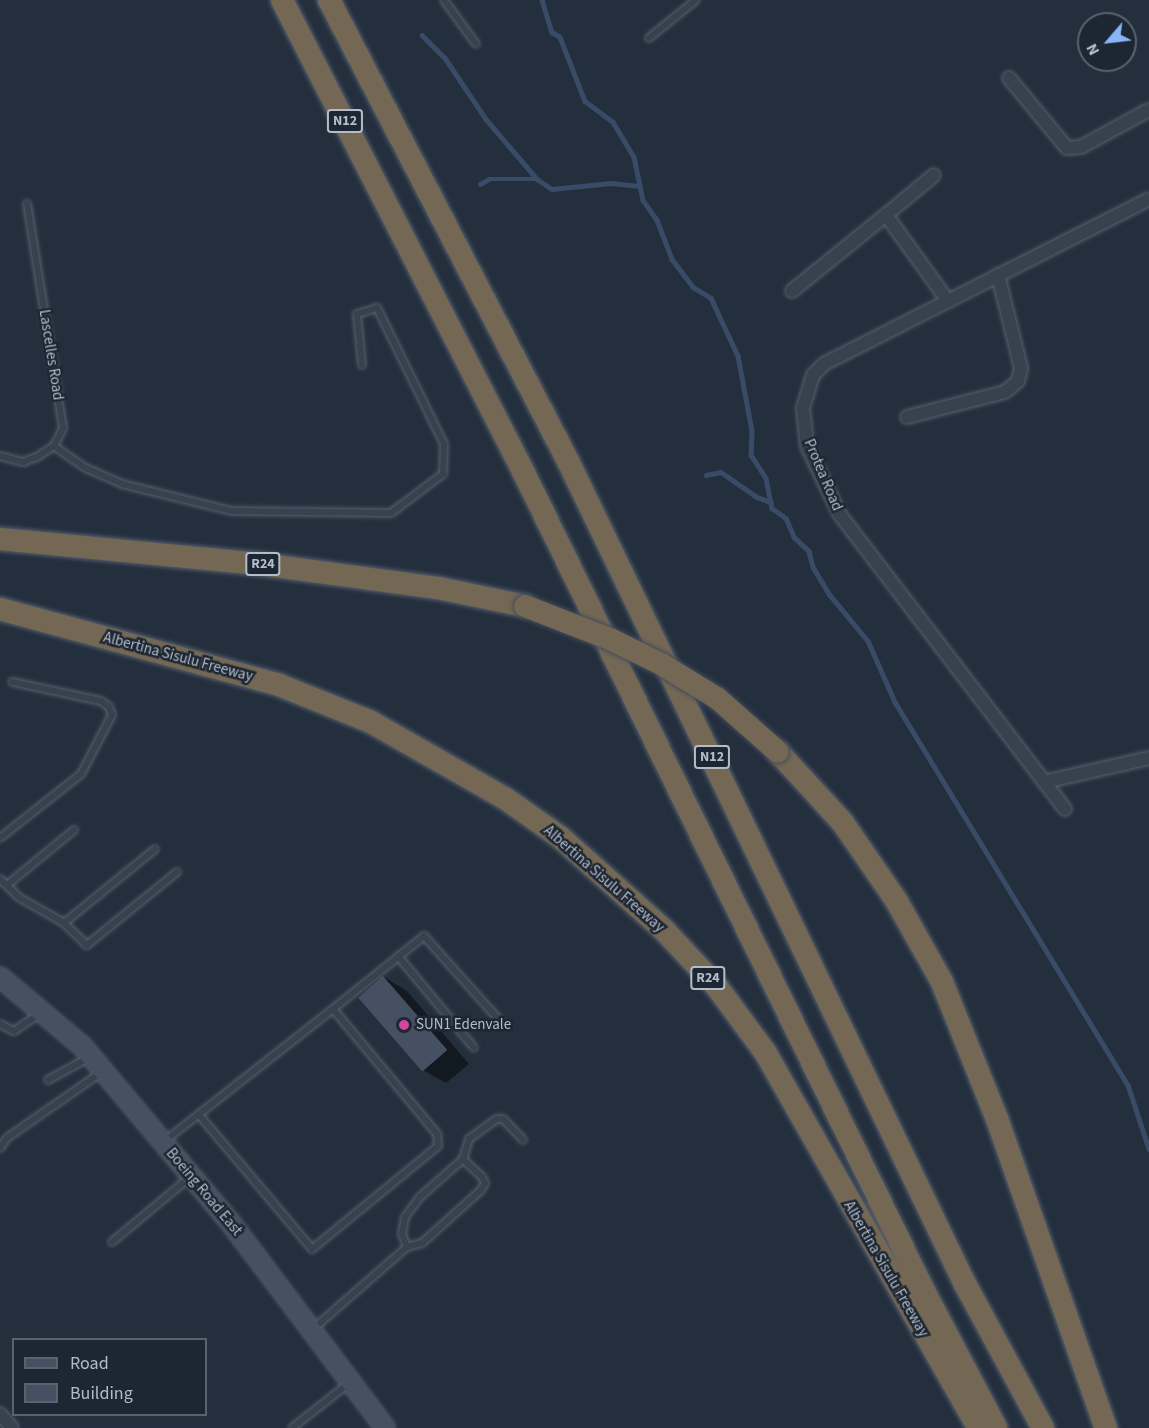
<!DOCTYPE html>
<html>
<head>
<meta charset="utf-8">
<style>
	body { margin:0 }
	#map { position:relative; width:1149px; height:1428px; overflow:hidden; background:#242f3e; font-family:"Source Sans 3",sans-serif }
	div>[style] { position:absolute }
	.shadow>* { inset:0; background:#0007 }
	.stream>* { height:4.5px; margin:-2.25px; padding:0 2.25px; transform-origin:2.25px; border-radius:2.25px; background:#394c67 }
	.building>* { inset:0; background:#455162; transform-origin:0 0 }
	.roads { filter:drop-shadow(0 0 2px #565f6c) drop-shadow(0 0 2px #565f6c) }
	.lane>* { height:6px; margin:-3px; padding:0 3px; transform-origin:3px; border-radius:3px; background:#38414e }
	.street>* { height:12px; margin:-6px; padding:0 6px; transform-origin:6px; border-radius:6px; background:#38414e }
	.secondary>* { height:18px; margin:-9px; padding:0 9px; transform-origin:9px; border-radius:9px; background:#465061 }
	.highway>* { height:22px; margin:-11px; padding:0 11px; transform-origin:11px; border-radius:11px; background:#746855 }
	.bridges { filter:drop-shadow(0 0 2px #434c59) drop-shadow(0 0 2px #434c59) }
	.highway-bridge>* { height:22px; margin:-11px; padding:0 11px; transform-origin:11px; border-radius:11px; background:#746855 }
	.dots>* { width:16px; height:16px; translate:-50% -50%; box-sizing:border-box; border:3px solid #1d2633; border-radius:50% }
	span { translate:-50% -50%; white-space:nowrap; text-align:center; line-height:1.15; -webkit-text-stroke:5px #1d2633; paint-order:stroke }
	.shield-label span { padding:2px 4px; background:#1d2633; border:2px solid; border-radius:4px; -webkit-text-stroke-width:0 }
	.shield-label { font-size:14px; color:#b4bcc9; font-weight:700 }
	.street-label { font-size:15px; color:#b4bcc9 }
	.poi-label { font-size:15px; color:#b4bcc9 }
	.left { translate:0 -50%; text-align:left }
	.legend { position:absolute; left:12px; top:1338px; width:195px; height:78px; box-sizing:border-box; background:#1d2633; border:2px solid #59626f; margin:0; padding:8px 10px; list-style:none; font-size:18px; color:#b4bcc9 }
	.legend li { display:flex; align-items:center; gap:12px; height:30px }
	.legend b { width:30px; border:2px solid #59626f }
	.north { position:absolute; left:1077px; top:12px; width:60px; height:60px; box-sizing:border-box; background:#1d2633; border:2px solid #59626f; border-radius:50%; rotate:242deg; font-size:16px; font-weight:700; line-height:24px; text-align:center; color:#b4bcc9 }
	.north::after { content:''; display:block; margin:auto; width:21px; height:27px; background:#8ab4f8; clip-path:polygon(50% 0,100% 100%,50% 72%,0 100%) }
</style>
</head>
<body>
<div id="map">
	<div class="shadow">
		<i style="clip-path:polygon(384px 977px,407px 991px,469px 1064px,446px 1083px,423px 1070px)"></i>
	</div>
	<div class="stream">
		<i style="left:542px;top:0;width:34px;rotate:73deg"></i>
		<i style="left:552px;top:32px;width:9px;rotate:32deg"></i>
		<i style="left:560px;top:37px;width:69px;rotate:68.7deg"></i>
		<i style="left:585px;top:101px;width:35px;rotate:37deg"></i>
		<i style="left:613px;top:122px;width:41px;rotate:59deg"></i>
		<i style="left:634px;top:157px;width:44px;rotate:78.2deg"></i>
		<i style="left:643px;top:200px;width:24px;rotate:55deg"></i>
		<i style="left:657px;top:220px;width:42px;rotate:69deg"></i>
		<i style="left:672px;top:259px;width:35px;rotate:53deg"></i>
		<i style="left:693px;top:287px;width:21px;rotate:31deg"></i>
		<i style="left:711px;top:298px;width:64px;rotate:65deg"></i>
		<i style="left:738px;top:356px;width:76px;rotate:79.4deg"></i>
		<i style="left:752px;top:431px;width:24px;rotate:92deg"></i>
		<i style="left:751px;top:455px;width:27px;rotate:57deg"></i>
		<i style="left:766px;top:478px;width:31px;rotate:79deg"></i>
		<i style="left:772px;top:508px;width:17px;rotate:36deg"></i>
		<i style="left:786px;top:518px;width:21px;rotate:67deg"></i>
		<i style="left:794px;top:537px;width:21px;rotate:43deg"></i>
		<i style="left:809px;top:551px;width:16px;rotate:76deg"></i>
		<i style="left:813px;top:567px;width:33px;rotate:59deg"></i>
		<i style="left:830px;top:595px;width:60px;rotate:50.4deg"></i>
		<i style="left:868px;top:641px;width:67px;rotate:66.1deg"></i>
		<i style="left:895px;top:702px;width:448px;rotate:58.7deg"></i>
		<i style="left:1128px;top:1085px;width:67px;rotate:71.8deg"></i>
		<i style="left:422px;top:35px;width:33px;rotate:45deg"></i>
		<i style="left:445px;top:58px;width:73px;rotate:56.1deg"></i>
		<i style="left:486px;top:119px;width:79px;rotate:49.6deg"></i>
		<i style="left:537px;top:179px;width:18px;rotate:34deg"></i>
		<i style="left:552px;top:189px;width:59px;rotate:-5.8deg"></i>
		<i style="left:611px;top:183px;width:27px;rotate:6deg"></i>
		<i style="left:480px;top:184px;width:10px;rotate:-29deg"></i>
		<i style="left:489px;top:179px;width:48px"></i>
		<i style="left:706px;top:475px;width:15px;rotate:-11deg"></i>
		<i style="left:721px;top:472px;width:44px;rotate:34.8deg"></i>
		<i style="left:757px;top:497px;width:15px;rotate:20deg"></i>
	</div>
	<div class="building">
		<i style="left:383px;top:976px;width:98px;height:33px;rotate:49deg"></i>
	</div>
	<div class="roads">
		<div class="lane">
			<i style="left:444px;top:0;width:54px;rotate:54deg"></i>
			<i style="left:649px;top:38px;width:60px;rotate:-39deg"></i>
			<i style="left:54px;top:446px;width:39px;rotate:35deg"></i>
			<i style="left:86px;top:468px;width:39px;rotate:24deg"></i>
			<i style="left:122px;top:484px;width:112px;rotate:13.9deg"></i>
			<i style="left:231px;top:511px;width:160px;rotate:0.7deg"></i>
			<i style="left:391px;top:513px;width:65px;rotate:-36.9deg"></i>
			<i style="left:443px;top:474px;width:30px;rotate:-88deg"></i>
			<i style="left:444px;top:444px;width:152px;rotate:-116.2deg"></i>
			<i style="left:377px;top:308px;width:21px;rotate:163deg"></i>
			<i style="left:357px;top:314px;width:51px;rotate:84.4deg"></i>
			<i style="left:0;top:456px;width:24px;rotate:15deg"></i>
			<i style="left:23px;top:462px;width:15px;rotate:-20deg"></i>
			<i style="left:37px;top:457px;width:20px;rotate:-33deg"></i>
			<i style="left:54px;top:446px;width:20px;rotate:-63deg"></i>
			<i style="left:63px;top:428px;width:227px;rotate:-99.1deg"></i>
			<i style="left:0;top:838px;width:103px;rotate:-38.3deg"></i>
			<i style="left:81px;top:774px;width:67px;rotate:-62.3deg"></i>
			<i style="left:112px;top:715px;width:9px;rotate:-111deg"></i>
			<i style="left:109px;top:707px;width:10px;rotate:-143deg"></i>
			<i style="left:101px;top:701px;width:91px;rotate:-167.9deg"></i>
			<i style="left:0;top:879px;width:28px;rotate:44deg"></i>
			<i style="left:20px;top:898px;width:51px;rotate:29.6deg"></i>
			<i style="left:64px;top:923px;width:32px;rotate:44deg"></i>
			<i style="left:87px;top:945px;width:116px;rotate:-39deg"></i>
			<i style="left:7px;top:885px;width:87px;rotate:-39.4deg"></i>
			<i style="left:64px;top:923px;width:117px;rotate:-39.1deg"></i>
			<i style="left:398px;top:956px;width:119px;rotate:50.4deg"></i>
			<i style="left:333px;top:1009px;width:117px;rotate:-38.7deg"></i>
			<i style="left:424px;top:936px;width:114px;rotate:48.2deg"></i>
			<i style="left:0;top:1024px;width:16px;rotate:27deg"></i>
			<i style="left:14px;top:1031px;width:32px;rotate:-34deg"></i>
			<i style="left:48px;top:1080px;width:48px;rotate:-28.7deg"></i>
			<i style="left:166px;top:1140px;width:212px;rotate:-38.1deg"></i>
			<i style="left:333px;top:1009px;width:163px;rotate:50.2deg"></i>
			<i style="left:437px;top:1134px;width:12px;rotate:85deg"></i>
			<i style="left:438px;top:1146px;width:163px;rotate:140.7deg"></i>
			<i style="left:312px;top:1249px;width:175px;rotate:-130.1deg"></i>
			<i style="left:0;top:1148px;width:12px;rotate:-55deg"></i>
			<i style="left:7px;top:1138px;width:116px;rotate:-34.8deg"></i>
			<i style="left:112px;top:1242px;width:102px;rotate:-39.8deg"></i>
			<i style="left:407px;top:1247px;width:16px;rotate:-15deg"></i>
			<i style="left:422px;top:1243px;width:79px;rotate:-41.9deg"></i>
			<i style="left:481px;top:1190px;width:8px;rotate:-60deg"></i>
			<i style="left:485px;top:1183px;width:7px;rotate:-117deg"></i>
			<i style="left:482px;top:1177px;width:26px;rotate:-137deg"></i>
			<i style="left:313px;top:1329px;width:125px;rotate:-41.1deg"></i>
			<i style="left:407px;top:1247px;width:14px;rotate:-111deg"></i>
			<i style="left:402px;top:1234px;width:17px;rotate:-80deg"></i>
			<i style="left:405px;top:1217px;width:25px;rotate:-53deg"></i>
			<i style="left:420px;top:1197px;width:57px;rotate:-41.5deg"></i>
			<i style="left:463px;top:1159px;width:21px;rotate:-73deg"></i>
			<i style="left:469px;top:1139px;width:34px;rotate:-36deg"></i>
			<i style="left:497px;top:1119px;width:6px"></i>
			<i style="left:503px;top:1119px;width:29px;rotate:46deg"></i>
			<i style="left:292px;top:1428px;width:71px;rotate:-38.2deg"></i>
		</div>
		<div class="street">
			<i style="left:1009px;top:78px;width:91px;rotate:50.4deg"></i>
			<i style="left:1067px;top:148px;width:14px;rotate:-4deg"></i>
			<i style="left:1081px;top:147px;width:77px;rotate:-28.6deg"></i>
			<i style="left:886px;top:215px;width:62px;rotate:-39.8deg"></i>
			<i style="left:792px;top:291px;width:121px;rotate:-39deg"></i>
			<i style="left:886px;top:215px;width:106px;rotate:54.2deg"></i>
			<i style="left:907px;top:417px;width:101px;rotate:-14.3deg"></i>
			<i style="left:1005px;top:392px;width:17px;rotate:-40deg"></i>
			<i style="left:1018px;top:381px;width:13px;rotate:-77deg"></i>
			<i style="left:1021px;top:368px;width:96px;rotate:-103.9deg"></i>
			<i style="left:1044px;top:782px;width:108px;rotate:-12.9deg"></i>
			<i style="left:1065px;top:809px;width:370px;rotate:-127.4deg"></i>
			<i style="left:840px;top:515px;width:76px;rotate:-115.6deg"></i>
			<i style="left:807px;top:446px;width:38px;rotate:-96deg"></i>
			<i style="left:803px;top:408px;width:34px;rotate:-73deg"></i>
			<i style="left:813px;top:375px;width:16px;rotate:-45deg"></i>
			<i style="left:824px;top:364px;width:364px;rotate:-26.9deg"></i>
			<i style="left:0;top:1414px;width:18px;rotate:49deg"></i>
		</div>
		<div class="secondary">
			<i style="left:0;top:977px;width:109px;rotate:40.1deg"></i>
			<i style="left:83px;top:1047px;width:234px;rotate:50deg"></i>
			<i style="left:233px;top:1226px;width:253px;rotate:53deg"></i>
		</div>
		<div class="highway">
			<i style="left:282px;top:0;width:531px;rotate:62.9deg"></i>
			<i style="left:524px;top:473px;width:915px;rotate:63.94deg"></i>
			<i style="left:926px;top:1295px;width:150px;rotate:62.2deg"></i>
			<i style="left:329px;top:0;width:519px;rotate:62.6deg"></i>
			<i style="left:568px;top:461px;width:914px;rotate:64.25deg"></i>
			<i style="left:965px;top:1284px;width:164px;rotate:61.6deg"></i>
			<i style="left:0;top:539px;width:261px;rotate:5.5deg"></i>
			<i style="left:260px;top:564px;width:180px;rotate:7.7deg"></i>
			<i style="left:438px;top:588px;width:89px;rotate:11.7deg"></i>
			<i style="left:0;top:609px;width:289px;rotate:15.2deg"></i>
			<i style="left:279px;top:685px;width:99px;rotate:21.9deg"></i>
			<i style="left:371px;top:722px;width:155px;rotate:29.7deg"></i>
			<i style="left:506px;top:799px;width:66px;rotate:35.1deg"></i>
			<i style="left:560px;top:837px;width:138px;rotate:41.8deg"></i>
			<i style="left:663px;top:929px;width:79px;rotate:47deg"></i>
			<i style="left:717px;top:987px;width:81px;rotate:53.6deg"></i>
			<i style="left:765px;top:1052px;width:433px;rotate:60.4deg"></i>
			<i style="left:778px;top:752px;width:96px;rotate:47.5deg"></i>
			<i style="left:843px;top:823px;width:93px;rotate:55.5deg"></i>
			<i style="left:896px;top:900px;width:94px;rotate:60.7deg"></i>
			<i style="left:942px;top:982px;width:148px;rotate:68.1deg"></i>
			<i style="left:997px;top:1119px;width:328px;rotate:70.6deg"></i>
		</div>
	</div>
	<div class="bridges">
		<div class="highway-bridge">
			<i style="left:525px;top:606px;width:93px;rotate:21.3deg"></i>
			<i style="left:612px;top:640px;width:55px;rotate:26.1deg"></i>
			<i style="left:661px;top:664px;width:66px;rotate:31.3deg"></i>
			<i style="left:717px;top:698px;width:81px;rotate:41.5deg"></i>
		</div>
	</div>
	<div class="dots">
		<i style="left:404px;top:1025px;background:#d1479c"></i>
	</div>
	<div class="shield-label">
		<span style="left:345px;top:121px">N12</span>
		<span style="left:263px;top:564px">R24</span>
		<span style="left:712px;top:757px">N12</span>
		<span style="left:708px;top:978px">R24</span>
	</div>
	<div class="street-label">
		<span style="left:51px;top:355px;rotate:81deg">Lascelles Road</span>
		<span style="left:823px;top:475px;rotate:67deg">Protea Road</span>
		<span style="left:178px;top:657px;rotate:15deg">Albertina Sisulu Freeway</span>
		<span style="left:604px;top:879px;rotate:41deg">Albertina Sisulu Freeway</span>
		<span style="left:204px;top:1192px;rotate:50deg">Boeing Road East</span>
		<span style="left:886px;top:1269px;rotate:60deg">Albertina Sisulu Freeway</span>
	</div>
	<div class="poi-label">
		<span class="left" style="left:416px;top:1025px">SUN1 Edenvale</span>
	</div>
	<ul class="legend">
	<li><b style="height:8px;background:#465061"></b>Road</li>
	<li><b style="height:16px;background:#455162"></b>Building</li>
	</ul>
	<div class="north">N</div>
</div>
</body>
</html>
